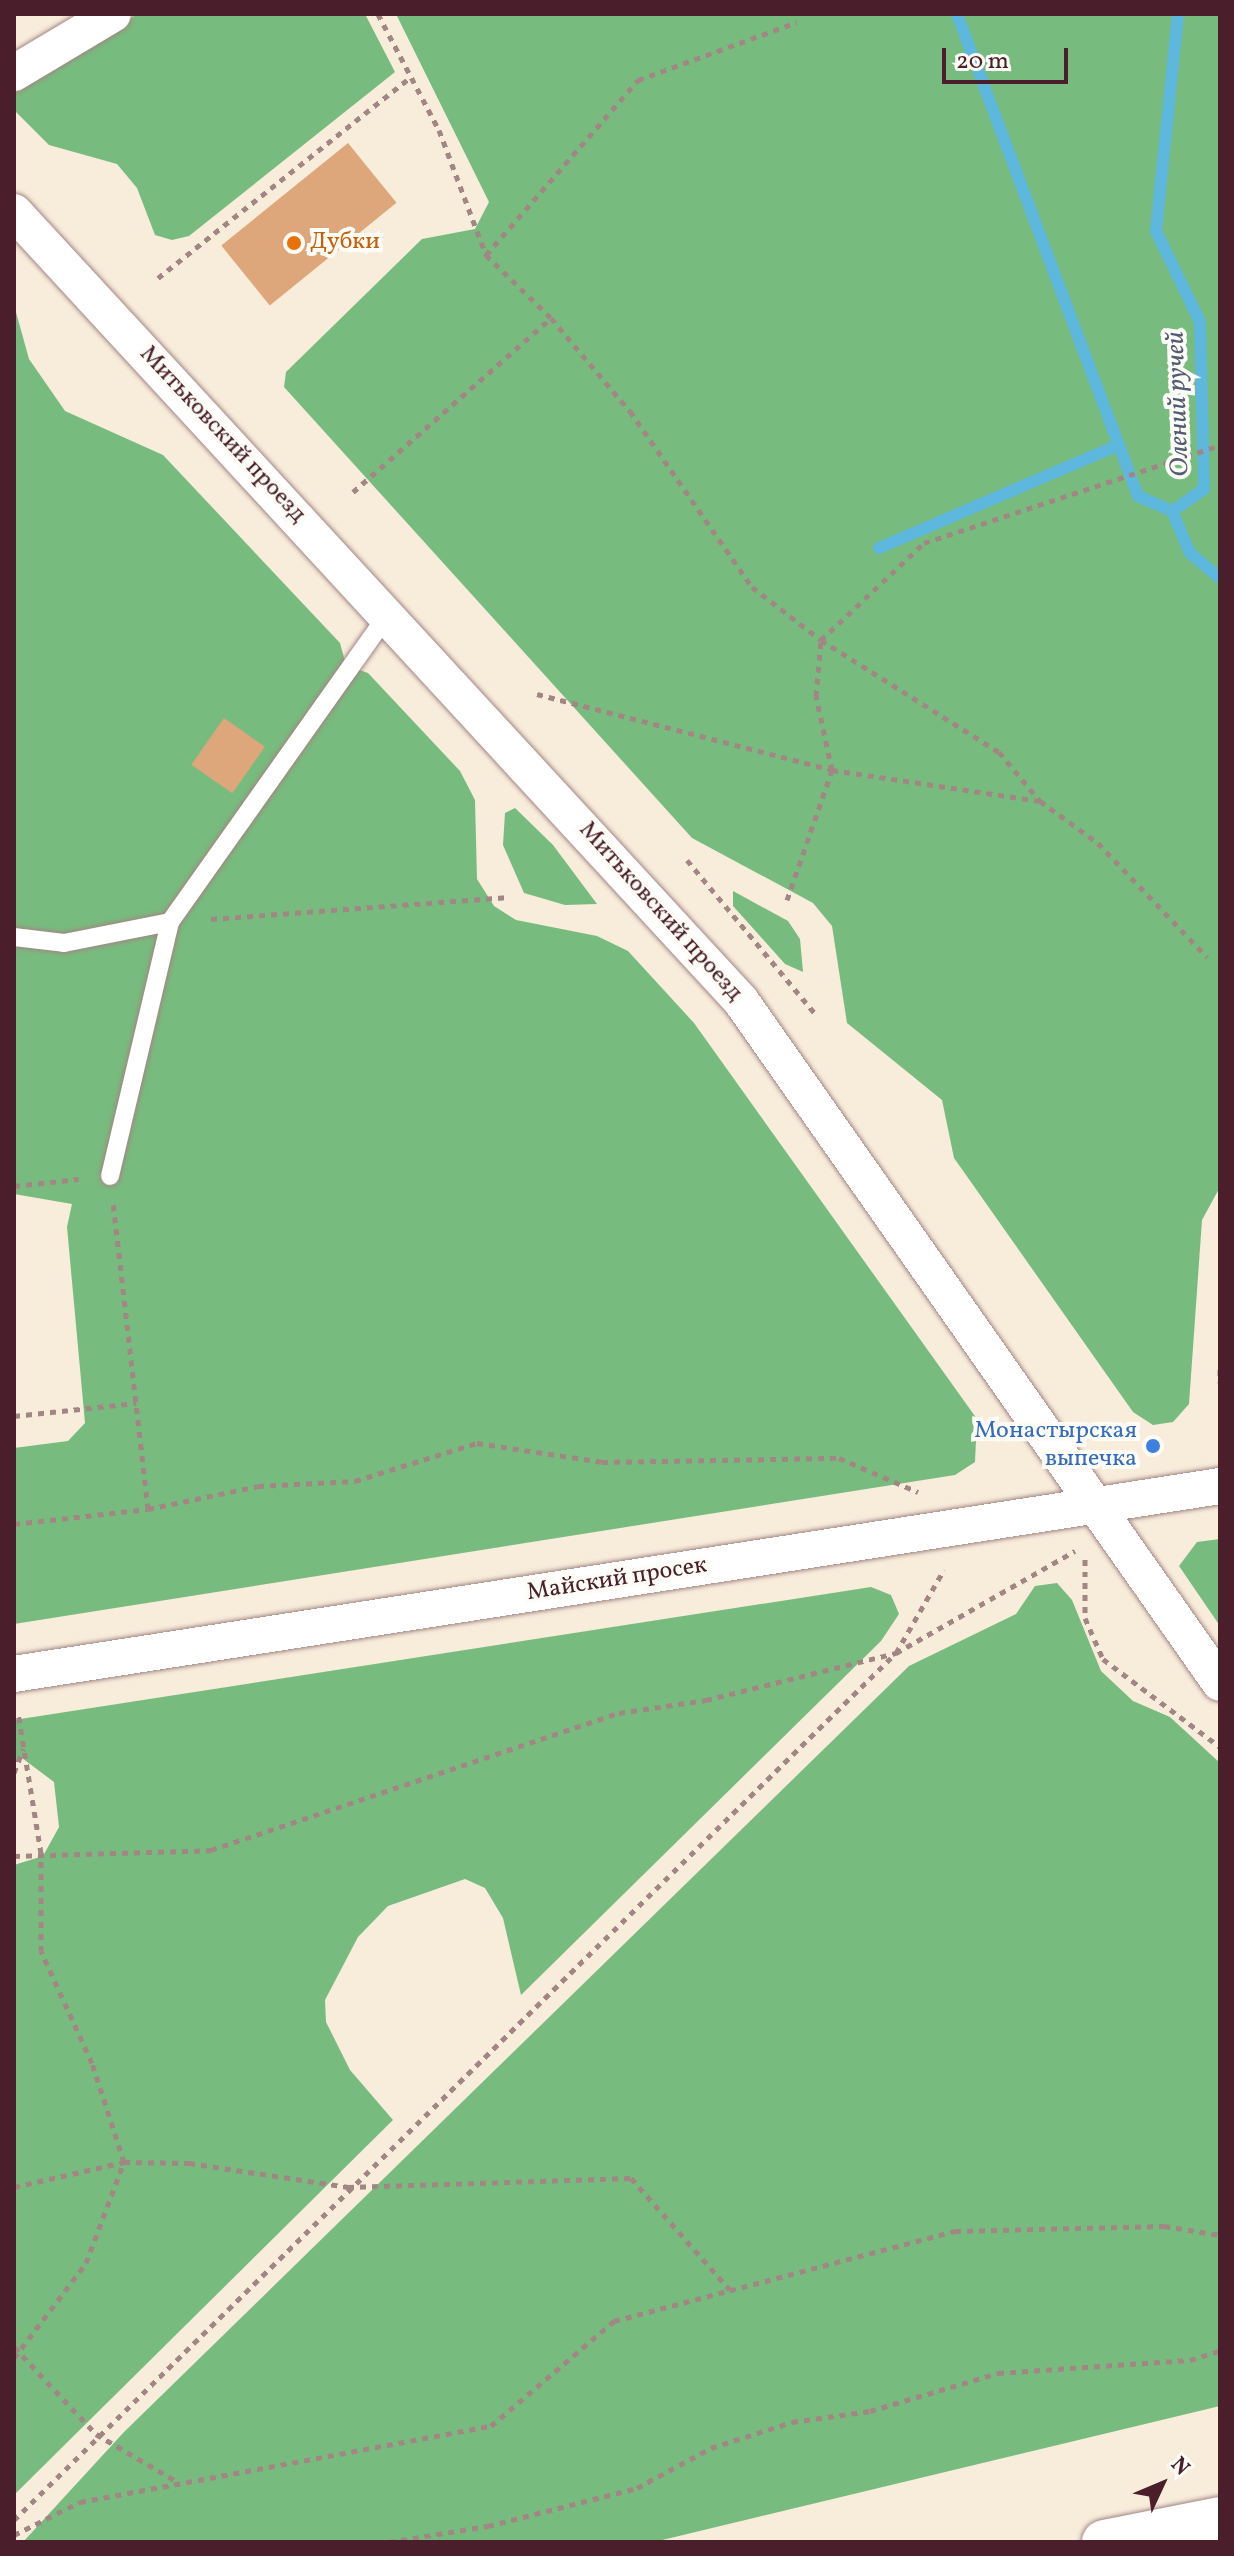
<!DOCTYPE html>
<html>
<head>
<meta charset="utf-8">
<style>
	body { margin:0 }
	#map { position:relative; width:1234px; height:2556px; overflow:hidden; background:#f8ecdb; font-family:Vollkorn,serif }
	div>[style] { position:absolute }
	.forest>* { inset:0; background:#78bb7e }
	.stream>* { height:12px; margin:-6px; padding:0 6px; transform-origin:6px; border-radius:6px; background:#5eb7dc }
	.building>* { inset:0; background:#dea67b; transform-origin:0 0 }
	.path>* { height:5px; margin-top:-2.5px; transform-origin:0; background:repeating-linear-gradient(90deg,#a18683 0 6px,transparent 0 12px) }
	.roads { filter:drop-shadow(0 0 2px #a18683) drop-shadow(0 0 2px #a18683) }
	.lane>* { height:18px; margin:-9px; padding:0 9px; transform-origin:9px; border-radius:9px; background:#fff }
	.street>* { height:36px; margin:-18px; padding:0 18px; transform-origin:18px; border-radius:18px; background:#fff }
	.secondary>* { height:44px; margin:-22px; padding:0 22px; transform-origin:22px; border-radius:22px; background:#fff }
	.dots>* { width:22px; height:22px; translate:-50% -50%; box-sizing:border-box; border:4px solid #fdfcf7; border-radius:50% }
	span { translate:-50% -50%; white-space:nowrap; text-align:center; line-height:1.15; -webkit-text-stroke:8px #fdfcf7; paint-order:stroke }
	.food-label { font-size:24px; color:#c56008 }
	.left { translate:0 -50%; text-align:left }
	.street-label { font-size:24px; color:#4a1f2b }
	.shop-label { font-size:24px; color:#366cbe }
	.right { translate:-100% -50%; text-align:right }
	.water-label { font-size:26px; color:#525c72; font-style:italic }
	.frame { position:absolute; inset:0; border:16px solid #4a1f2b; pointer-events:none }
	.north { position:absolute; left:1122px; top:2444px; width:80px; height:80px; -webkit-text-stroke:6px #fdfcf7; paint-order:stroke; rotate:46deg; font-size:22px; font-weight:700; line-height:32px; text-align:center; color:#4a1f2b }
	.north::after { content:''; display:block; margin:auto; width:28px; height:36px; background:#4a1f2b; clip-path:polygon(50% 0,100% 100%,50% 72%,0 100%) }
	.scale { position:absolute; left:942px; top:48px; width:126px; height:36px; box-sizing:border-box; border:4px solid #4a1f2b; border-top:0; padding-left:10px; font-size:24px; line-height:28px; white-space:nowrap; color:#4a1f2b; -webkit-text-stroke:6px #fdfcf7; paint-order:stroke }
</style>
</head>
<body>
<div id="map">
	<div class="forest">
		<i style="clip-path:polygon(138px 14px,365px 14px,395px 72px,189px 236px,172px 240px,155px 235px,137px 188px,117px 164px,49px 145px,14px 110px,14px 83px)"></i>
		<i style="clip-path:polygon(396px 14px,1220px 14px,1220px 1187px,1202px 1220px,1189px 1404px,1173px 1422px,1153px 1425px,1133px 1412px,954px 1158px,942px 1100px,847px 1023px,832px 926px,813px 903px,692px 838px,284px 387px,286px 372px,422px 239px,475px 229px,489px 202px)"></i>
		<i style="clip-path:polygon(14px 305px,29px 359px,65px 411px,163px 455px,340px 643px,346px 665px,368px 673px,460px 771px,475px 800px,477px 879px,494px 906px,516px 920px,597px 936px,628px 951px,694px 1023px,977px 1419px,975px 1462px,955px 1475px,14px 1624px,14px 1448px,68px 1441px,85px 1423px,67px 1227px,72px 1204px,14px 1194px)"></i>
		<i style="clip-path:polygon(515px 808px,553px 845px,597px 904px,565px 905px,524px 893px,503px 845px,505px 813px)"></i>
		<i style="clip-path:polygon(733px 891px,788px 921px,800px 939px,803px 972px,785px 964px,733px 906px)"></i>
		<i style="clip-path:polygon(1220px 1539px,1220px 1626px,1179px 1566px,1197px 1542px)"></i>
		<i style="clip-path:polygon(1057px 1583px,1072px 1600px,1101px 1671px,1133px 1701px,1170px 1717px,1220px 1763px,1220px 2406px,654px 2542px,23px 2542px,124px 2432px,909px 1666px,1016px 1614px,1035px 1586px)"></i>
		<i style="clip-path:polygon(871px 1587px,891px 1595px,899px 1614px,881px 1641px,521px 1995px,503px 1918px,485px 1888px,465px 1879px,388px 1906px,358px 1937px,325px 2000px,326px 2022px,350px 2070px,393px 2120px,14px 2495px,14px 1865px,43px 1856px,59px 1827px,54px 1782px,22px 1758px,14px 1762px,14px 1720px)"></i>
	</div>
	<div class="stream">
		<i style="left:957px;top:14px;width:515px;rotate:69.42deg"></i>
		<i style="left:1138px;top:496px;width:37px;rotate:24deg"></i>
		<i style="left:1178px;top:14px;width:218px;rotate:95.8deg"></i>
		<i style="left:1156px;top:231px;width:101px;rotate:64.2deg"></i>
		<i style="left:1200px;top:322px;width:167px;rotate:88.6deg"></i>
		<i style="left:1204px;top:489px;width:39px;rotate:145deg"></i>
		<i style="left:1172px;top:511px;width:46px;rotate:66.8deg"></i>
		<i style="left:1190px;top:553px;width:39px;rotate:40deg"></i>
		<i style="left:879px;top:548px;width:260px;rotate:-23.3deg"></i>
	</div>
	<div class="building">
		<i style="left:348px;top:143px;width:77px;height:163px;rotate:51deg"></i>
		<i style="left:224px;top:718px;width:50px;height:57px;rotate:35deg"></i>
	</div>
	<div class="path">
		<i style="left:378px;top:14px;width:131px;rotate:62.3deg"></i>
		<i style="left:439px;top:130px;width:134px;rotate:69.4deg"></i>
		<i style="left:486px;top:255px;width:91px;rotate:44.1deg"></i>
		<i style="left:551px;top:318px;width:122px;rotate:49.7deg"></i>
		<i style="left:630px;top:411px;width:214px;rotate:55.3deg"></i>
		<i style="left:752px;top:587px;width:87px;rotate:37.5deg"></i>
		<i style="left:821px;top:640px;width:210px;rotate:32.2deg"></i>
		<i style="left:999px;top:752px;width:64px;rotate:50.1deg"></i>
		<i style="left:1040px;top:801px;width:72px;rotate:35.9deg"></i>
		<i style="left:1098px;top:843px;width:158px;rotate:46.3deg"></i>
		<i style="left:486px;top:255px;width:232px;rotate:-49deg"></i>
		<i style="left:638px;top:80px;width:169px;rotate:-20deg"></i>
		<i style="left:158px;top:278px;width:323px;rotate:-38.5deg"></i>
		<i style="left:353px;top:492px;width:264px;rotate:-41.3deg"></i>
		<i style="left:537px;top:694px;width:305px;rotate:14.4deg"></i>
		<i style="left:832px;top:770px;width:209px;rotate:8.5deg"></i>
		<i style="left:687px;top:860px;width:202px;rotate:50.2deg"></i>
		<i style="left:787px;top:900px;width:138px;rotate:-70.9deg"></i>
		<i style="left:832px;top:770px;width:76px;rotate:-102.2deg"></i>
		<i style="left:816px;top:696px;width:56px;rotate:-84.9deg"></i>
		<i style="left:821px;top:640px;width:141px;rotate:-43.3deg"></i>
		<i style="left:924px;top:543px;width:312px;rotate:-18.3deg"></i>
		<i style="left:211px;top:919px;width:299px;rotate:-4.2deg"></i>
		<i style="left:14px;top:1186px;width:65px;rotate:-6.1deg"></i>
		<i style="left:1220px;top:1369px;width:14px;rotate:90deg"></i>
		<i style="left:14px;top:1416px;width:123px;rotate:-6.1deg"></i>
		<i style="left:148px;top:1509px;width:112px;rotate:-11.8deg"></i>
		<i style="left:258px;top:1486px;width:97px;rotate:-3deg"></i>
		<i style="left:355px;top:1481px;width:128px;rotate:-17.3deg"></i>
		<i style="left:477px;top:1443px;width:126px;rotate:8.6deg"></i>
		<i style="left:602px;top:1462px;width:237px;rotate:-1deg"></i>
		<i style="left:839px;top:1458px;width:86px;rotate:23.3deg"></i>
		<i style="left:14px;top:1524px;width:135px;rotate:-6.4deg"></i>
		<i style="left:148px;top:1509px;width:308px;rotate:-96.5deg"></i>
		<i style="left:1085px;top:1559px;width:59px;rotate:90deg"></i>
		<i style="left:1085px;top:1618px;width:45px;rotate:66.3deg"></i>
		<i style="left:1103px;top:1659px;width:146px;rotate:36.9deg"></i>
		<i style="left:14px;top:1773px;width:26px;rotate:-69deg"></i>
		<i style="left:14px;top:1856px;width:197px;rotate:-1.7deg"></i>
		<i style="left:211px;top:1850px;width:430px;rotate:-18.6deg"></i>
		<i style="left:619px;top:1713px;width:88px;rotate:-8.5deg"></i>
		<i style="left:706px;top:1700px;width:196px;rotate:-13.9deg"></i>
		<i style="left:896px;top:1653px;width:96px;rotate:-60deg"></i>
		<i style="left:14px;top:2187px;width:113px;rotate:-12.8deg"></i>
		<i style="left:124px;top:2162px;width:65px;rotate:0.9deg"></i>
		<i style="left:189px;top:2163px;width:161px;rotate:8.6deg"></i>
		<i style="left:348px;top:2187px;width:283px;rotate:-1.8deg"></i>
		<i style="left:631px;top:2178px;width:149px;rotate:48.5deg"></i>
		<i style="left:14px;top:2347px;width:120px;rotate:46.7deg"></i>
		<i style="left:96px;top:2434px;width:91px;rotate:30.5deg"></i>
		<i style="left:14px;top:2358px;width:119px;rotate:-52.8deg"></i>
		<i style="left:86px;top:2263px;width:108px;rotate:-69.4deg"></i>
		<i style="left:124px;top:2162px;width:104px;rotate:-107.9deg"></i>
		<i style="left:92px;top:2063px;width:123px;rotate:-114.5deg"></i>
		<i style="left:41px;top:1951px;width:98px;rotate:-90deg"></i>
		<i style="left:41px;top:1853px;width:143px;rotate:-99.3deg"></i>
		<i style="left:14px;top:2520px;width:1237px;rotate:-44.51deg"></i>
		<i style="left:896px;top:1653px;width:206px;rotate:-29.7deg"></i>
		<i style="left:14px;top:2535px;width:74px;rotate:-26.6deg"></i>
		<i style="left:80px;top:2502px;width:418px;rotate:-10.5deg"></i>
		<i style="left:491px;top:2426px;width:162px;rotate:-40.5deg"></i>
		<i style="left:614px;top:2321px;width:353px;rotate:-14.8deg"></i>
		<i style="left:955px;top:2231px;width:209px;rotate:-1.4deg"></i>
		<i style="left:1164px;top:2226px;width:57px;rotate:9.1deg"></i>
		<i style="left:389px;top:2542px;width:100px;rotate:-9.2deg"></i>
		<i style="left:488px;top:2526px;width:154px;rotate:-14.3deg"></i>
		<i style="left:637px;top:2488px;width:84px;rotate:-28.4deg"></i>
		<i style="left:711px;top:2448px;width:85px;rotate:-17.8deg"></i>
		<i style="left:792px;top:2422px;width:79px;rotate:-8deg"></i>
		<i style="left:870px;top:2411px;width:134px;rotate:-16.5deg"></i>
		<i style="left:998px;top:2373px;width:192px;rotate:-3.9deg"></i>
		<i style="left:1190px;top:2360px;width:31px;rotate:-17deg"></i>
	</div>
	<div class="roads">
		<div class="lane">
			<i style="left:14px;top:937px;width:50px;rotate:6.8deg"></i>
			<i style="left:64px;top:943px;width:108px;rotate:-11.2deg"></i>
			<i style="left:110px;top:1176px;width:261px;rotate:-76.7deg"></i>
			<i style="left:170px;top:922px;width:379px;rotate:-54.7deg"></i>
		</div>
		<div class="street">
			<i style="left:14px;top:73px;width:115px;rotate:-30.8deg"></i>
			<i style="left:14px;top:212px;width:1073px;rotate:47.34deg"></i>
			<i style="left:741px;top:1001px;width:833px;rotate:54.92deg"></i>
			<i style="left:14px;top:1674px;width:1221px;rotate:-8.86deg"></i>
		</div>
		<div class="secondary">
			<i style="left:1104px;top:2542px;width:118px;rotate:-11.2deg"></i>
		</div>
	</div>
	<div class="dots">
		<i style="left:294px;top:243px;background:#e8710a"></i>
		<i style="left:1153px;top:1446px;background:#3f7fe0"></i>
	</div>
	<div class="food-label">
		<span class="left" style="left:310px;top:243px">Дубки</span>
	</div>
	<div class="street-label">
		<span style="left:222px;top:435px;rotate:47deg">Митьковский проезд</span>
		<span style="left:660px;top:912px;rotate:48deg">Митьковский проезд</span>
		<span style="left:617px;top:1580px;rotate:-9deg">Майский просек</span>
	</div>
	<div class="shop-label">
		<span class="right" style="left:1137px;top:1446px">Монастырская<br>выпечка</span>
	</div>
	<div class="water-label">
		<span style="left:1179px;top:404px;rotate:-92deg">Олений ручей</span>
	</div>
	<div class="frame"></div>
	<div class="north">N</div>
	<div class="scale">20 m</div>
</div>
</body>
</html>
